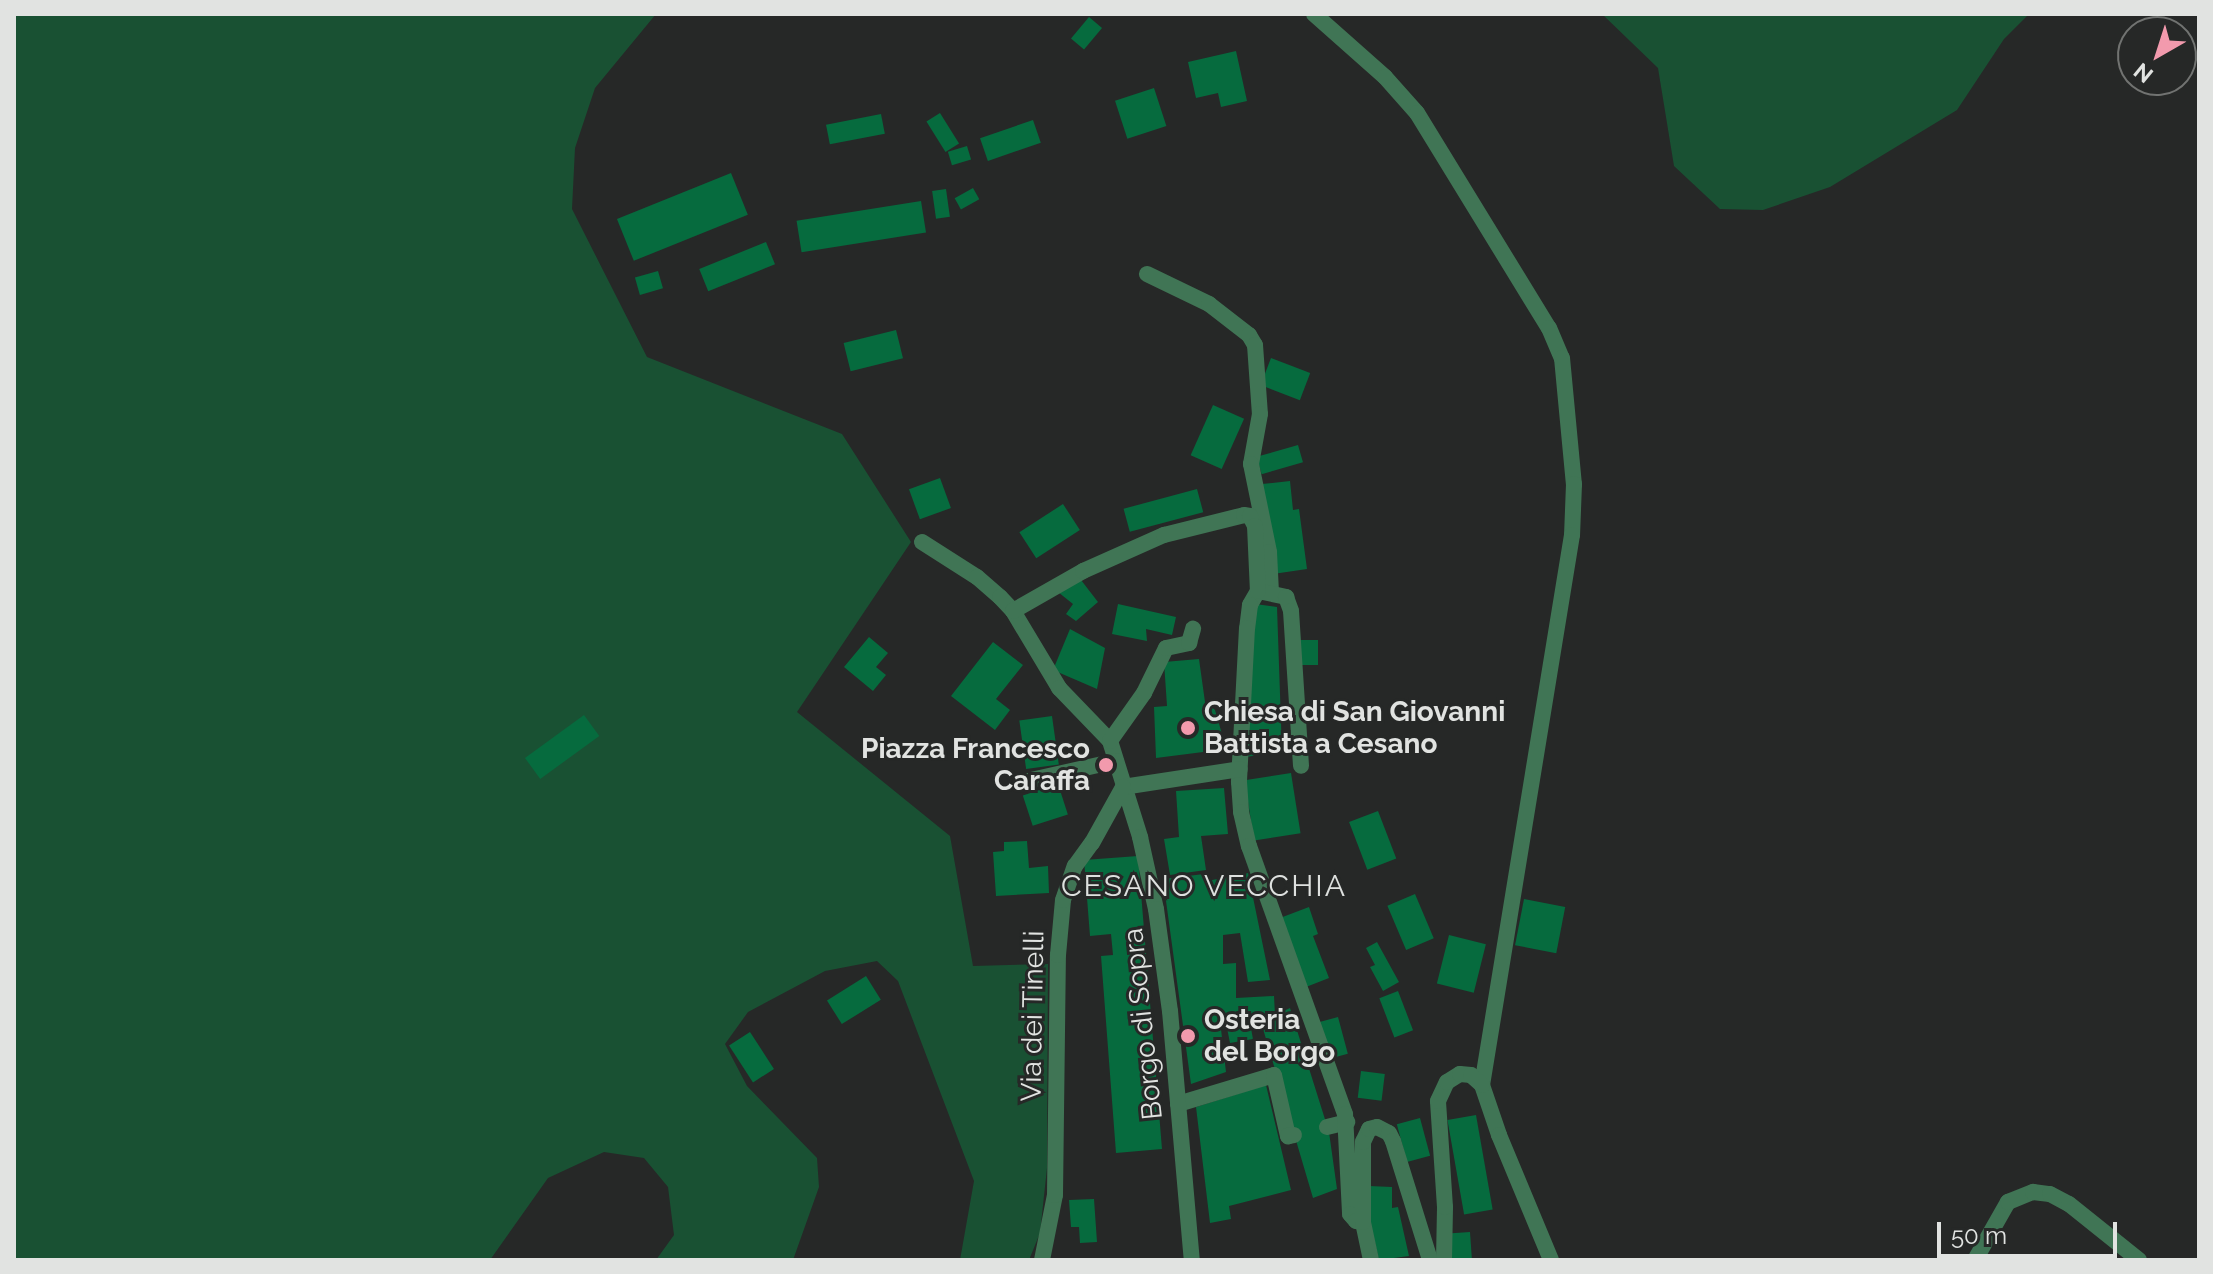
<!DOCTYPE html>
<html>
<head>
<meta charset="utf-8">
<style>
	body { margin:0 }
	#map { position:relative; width:2213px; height:1274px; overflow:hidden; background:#262827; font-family:Raleway,sans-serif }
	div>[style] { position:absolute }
	.green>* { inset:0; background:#195133 }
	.building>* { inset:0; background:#066b3e; transform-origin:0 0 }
	.pedestrian>* { height:16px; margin:-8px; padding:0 8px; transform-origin:8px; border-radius:8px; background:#407555 }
	.minor>* { height:16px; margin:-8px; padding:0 8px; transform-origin:8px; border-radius:8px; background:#407555 }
	.dots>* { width:22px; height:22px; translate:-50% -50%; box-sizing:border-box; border:4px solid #262827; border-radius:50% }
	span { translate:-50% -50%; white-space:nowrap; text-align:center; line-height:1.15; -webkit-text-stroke:6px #262827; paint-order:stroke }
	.poi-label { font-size:28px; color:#e1e3e1; font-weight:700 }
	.left { translate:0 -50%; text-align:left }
	.right { translate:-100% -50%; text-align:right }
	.street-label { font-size:28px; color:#e1e3e1 }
	.neighbourhood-label { font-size:30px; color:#dee1df; letter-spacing:2px }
	.frame { position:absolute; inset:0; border:16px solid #e1e3e1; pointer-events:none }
	.north { position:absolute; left:2117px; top:16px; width:80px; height:80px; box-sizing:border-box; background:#262827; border:2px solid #717371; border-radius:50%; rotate:219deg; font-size:22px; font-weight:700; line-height:32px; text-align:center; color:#e1e3e1 }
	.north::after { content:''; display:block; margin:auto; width:28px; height:36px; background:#f29aad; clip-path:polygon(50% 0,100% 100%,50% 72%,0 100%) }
	.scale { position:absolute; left:1937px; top:1222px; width:180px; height:36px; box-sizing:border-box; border:4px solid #e1e3e1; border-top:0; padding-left:10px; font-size:24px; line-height:28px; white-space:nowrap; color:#e1e3e1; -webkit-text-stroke:6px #262827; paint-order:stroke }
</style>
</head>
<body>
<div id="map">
	<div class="green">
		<i style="clip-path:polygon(14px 14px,656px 14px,595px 88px,575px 148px,572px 209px,647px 357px,842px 434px,911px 542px,797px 712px,950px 836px,973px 966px,1048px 964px,1047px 1168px,1040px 1233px,1029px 1260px,960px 1260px,974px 1181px,898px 981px,877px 961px,825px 971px,748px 1012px,725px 1044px,747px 1086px,817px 1158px,819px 1187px,793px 1260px,656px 1260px,674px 1235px,668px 1187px,644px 1158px,604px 1152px,548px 1178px,490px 1260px,14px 1260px)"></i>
		<i style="clip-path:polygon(1602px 14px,2029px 14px,2004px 39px,1957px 110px,1830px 187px,1763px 210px,1720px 209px,1674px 166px,1658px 68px)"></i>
	</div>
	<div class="building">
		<i style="left:1089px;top:17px;width:17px;height:28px;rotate:40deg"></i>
		<i style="clip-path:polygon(1236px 51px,1247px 101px,1221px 107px,1218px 93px,1196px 98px,1188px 62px)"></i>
		<i style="left:1154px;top:88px;width:40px;height:41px;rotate:72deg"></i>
		<i style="left:940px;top:113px;width:36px;height:16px;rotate:58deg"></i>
		<i style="left:881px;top:114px;width:20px;height:56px;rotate:79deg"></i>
		<i style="left:1033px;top:120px;width:24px;height:56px;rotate:71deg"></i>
		<i style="left:967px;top:146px;width:14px;height:20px;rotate:73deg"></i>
		<i style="left:731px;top:173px;width:45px;height:123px;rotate:68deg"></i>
		<i style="left:973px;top:188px;width:13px;height:21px;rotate:61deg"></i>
		<i style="left:946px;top:189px;width:28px;height:14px;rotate:82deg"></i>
		<i style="left:921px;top:201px;width:32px;height:126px;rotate:81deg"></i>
		<i style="left:766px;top:242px;width:24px;height:72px;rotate:68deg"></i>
		<i style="left:658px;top:271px;width:18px;height:24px;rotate:74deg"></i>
		<i style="left:896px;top:330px;width:29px;height:54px;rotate:76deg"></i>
		<i style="left:1271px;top:358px;width:42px;height:29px;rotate:21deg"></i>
		<i style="left:1213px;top:405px;width:34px;height:55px;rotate:24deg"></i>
		<i style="left:1298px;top:445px;width:18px;height:43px;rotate:74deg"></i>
		<i style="left:940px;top:478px;width:32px;height:33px;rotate:70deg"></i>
		<i style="clip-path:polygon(1290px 481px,1293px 510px,1299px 509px,1307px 569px,1273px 574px,1262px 484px)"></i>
		<i style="left:1197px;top:489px;width:24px;height:76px;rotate:75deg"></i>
		<i style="left:1063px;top:504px;width:31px;height:52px;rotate:57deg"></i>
		<i style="clip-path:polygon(1081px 580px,1098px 602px,1076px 621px,1066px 614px,1073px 604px,1058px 592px)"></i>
		<i style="clip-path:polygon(1118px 604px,1176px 617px,1172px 635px,1146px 629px,1147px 641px,1112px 634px)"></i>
		<i style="clip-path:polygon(1255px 604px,1277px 607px,1282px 752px,1245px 757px)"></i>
		<i style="clip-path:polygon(1070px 629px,1105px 648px,1097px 689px,1053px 670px)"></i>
		<i style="clip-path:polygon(869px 637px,888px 653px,876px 667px,886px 675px,873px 691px,844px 667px)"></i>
		<i style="left:1318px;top:640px;width:25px;height:21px;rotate:90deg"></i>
		<i style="clip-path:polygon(993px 642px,1023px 665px,996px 699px,1010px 710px,995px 730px,951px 696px)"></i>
		<i style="clip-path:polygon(1199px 659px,1205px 702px,1215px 710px,1222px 734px,1211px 751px,1156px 758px,1154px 707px,1167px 706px,1164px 662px)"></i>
		<i style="left:584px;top:715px;width:26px;height:73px;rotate:54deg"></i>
		<i style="left:1052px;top:716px;width:49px;height:33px;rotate:82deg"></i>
		<i style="left:1291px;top:773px;width:61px;height:47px;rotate:81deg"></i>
		<i style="left:1058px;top:784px;width:32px;height:37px;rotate:72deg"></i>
		<i style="clip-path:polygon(1224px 788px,1228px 834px,1201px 836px,1206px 870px,1170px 875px,1164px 839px,1179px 837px,1176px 791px)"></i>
		<i style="left:1378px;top:811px;width:51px;height:31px;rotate:69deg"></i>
		<i style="clip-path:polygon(1027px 841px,1029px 868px,1048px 866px,1049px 893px,996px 896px,993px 852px,1004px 851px,1004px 842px)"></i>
		<i style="clip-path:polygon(1138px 856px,1162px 1149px,1116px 1153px,1101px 956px,1113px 955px,1111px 934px,1090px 936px,1084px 860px)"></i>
		<i style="clip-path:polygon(1248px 873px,1270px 980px,1248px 982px,1240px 933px,1223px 935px,1223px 964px,1236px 963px,1236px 998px,1274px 996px,1275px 1015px,1290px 1008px,1329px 1132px,1337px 1189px,1313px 1198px,1261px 1022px,1250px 1023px,1253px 1039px,1230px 1043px,1227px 1028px,1221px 1029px,1226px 1072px,1191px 1084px,1163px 879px,1204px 874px,1207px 881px)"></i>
		<i style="left:1415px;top:894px;width:48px;height:30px;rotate:67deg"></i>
		<i style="left:1524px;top:899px;width:42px;height:47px;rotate:11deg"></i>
		<i style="clip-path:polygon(1309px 907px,1318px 934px,1313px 936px,1329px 978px,1306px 987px,1280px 918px)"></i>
		<i style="left:1449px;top:935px;width:38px;height:50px;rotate:14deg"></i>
		<i style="clip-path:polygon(1377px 942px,1399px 982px,1383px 991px,1370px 967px,1375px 965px,1366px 948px)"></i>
		<i style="left:866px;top:976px;width:28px;height:46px;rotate:58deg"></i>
		<i style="left:1398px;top:991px;width:42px;height:20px;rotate:69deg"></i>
		<i style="left:1338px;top:1017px;width:38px;height:21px;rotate:75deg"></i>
		<i style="left:750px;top:1032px;width:44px;height:25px;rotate:57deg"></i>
		<i style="left:1361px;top:1071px;width:24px;height:27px;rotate:7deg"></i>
		<i style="clip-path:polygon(1266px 1085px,1291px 1190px,1229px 1206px,1231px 1219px,1210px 1223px,1196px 1107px)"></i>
		<i style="left:1476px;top:1115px;width:96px;height:29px;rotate:80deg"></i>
		<i style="left:1420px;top:1118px;width:39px;height:24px;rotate:75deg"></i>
		<i style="clip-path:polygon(1369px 1186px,1392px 1187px,1392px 1208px,1398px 1207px,1409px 1256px,1379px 1260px,1369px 1217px)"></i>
		<i style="clip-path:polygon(1094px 1199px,1097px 1242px,1080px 1243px,1079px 1227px,1071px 1227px,1069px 1200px)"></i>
		<i style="left:1470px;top:1232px;width:28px;height:22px;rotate:86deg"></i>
	</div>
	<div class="pedestrian">
		<i style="left:1178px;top:1104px;width:100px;rotate:-16.8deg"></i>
		<i style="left:1274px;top:1075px;width:63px;rotate:77.1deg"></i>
		<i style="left:1288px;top:1136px;width:6px;rotate:-9deg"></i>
		<i style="left:1327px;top:1127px;width:21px;rotate:-14deg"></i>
	</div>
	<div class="minor">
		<i style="left:1314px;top:14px;width:95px;rotate:41.6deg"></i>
		<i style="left:1385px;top:77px;width:48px;rotate:48.4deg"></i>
		<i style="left:1417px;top:113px;width:252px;rotate:58.5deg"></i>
		<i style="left:1549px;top:328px;width:33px;rotate:67deg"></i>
		<i style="left:1562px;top:358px;width:127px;rotate:84.6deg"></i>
		<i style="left:1574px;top:484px;width:51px;rotate:92.2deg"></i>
		<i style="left:1572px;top:535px;width:557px;rotate:99.29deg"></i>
		<i style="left:1482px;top:1085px;width:53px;rotate:71.2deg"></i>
		<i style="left:1499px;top:1135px;width:135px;rotate:67.4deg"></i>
		<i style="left:1147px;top:274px;width:69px;rotate:25.8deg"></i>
		<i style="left:1209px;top:304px;width:51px;rotate:37.8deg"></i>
		<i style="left:1249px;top:335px;width:12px;rotate:59deg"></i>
		<i style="left:1255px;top:345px;width:69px;rotate:85.9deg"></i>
		<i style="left:1260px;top:414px;width:51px;rotate:100.2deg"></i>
		<i style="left:1251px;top:464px;width:90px;rotate:78.4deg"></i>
		<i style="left:1269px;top:552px;width:41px;rotate:87.2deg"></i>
		<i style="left:922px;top:542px;width:65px;rotate:32.5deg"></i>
		<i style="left:977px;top:577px;width:30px;rotate:41deg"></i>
		<i style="left:1000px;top:597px;width:19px;rotate:47deg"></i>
		<i style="left:1013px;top:611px;width:90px;rotate:59.1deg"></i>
		<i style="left:1059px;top:688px;width:74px;rotate:46.1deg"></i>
		<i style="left:1110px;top:741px;width:101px;rotate:72.6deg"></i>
		<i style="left:1140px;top:837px;width:74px;rotate:77.5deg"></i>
		<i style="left:1156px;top:909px;width:103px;rotate:82.2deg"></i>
		<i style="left:1170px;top:1011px;width:250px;rotate:85deg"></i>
		<i style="left:1258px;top:591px;width:16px;rotate:120deg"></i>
		<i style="left:1250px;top:605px;width:23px;rotate:97deg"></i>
		<i style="left:1247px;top:628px;width:154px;rotate:93deg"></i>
		<i style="left:1239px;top:782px;width:30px;rotate:86deg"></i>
		<i style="left:1241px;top:812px;width:35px;rotate:77deg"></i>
		<i style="left:1249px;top:846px;width:285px;rotate:70.3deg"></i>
		<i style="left:1345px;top:1114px;width:100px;rotate:87.1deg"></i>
		<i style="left:1350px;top:1214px;width:9px;rotate:49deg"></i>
		<i style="left:1356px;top:1221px;width:7px;rotate:8deg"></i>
		<i style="left:1263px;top:592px;width:24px;rotate:12deg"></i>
		<i style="left:1286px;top:597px;width:15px;rotate:70deg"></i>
		<i style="left:1291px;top:611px;width:155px;rotate:86.3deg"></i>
		<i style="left:1013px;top:611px;width:81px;rotate:-29.7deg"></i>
		<i style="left:1083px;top:571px;width:89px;rotate:-24deg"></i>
		<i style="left:1164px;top:535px;width:82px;rotate:-14deg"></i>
		<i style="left:1244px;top:515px;width:6px;rotate:9deg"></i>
		<i style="left:1250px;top:516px;width:11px;rotate:63deg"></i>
		<i style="left:1255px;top:526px;width:65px;rotate:87.4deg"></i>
		<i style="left:1110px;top:741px;width:59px;rotate:-54.7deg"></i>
		<i style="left:1144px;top:693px;width:50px;rotate:-63.9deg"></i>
		<i style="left:1166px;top:648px;width:24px;rotate:-12deg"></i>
		<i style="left:1189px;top:643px;width:15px;rotate:-74deg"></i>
		<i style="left:1031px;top:780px;width:87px;rotate:-12.6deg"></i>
		<i style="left:1123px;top:787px;width:118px;rotate:-8.7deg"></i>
		<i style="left:1042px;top:1260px;width:66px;rotate:-78.7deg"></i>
		<i style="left:1055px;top:1195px;width:240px;rotate:-89.3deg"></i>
		<i style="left:1058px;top:955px;width:55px;rotate:-84.8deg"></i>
		<i style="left:1063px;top:900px;width:36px;rotate:-71deg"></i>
		<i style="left:1075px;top:866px;width:29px;rotate:-54deg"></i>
		<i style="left:1092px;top:843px;width:64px;rotate:-61deg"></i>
		<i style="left:1371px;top:1260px;width:39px;rotate:-102deg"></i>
		<i style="left:1363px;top:1222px;width:80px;rotate:-90deg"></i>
		<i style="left:1363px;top:1142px;width:14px;rotate:-65deg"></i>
		<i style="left:1369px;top:1129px;width:8px;rotate:-14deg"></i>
		<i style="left:1377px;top:1127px;width:13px;rotate:27deg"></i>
		<i style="left:1389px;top:1133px;width:9px;rotate:63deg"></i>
		<i style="left:1393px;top:1141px;width:125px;rotate:72.7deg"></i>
		<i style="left:1444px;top:1260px;width:53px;rotate:-88.9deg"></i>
		<i style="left:1445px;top:1207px;width:106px;rotate:-93.8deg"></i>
		<i style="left:1438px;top:1101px;width:21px;rotate:-65deg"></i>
		<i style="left:1447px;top:1082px;width:15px;rotate:-32deg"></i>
		<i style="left:1460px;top:1074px;width:11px;rotate:5deg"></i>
		<i style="left:1471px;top:1075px;width:15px;rotate:42deg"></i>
		<i style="left:1975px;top:1260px;width:67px;rotate:-60.4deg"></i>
		<i style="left:2008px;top:1202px;width:27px;rotate:-22deg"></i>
		<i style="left:2033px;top:1192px;width:17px;rotate:7deg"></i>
		<i style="left:2050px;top:1194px;width:21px;rotate:28deg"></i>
		<i style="left:2069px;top:1204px;width:90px;rotate:38.7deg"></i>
	</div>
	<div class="dots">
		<i style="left:1188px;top:728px;background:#f29aad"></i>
		<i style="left:1106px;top:765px;background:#f29aad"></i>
		<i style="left:1188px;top:1036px;background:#f29aad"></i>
	</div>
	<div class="poi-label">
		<span class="left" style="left:1204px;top:728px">Chiesa di San Giovanni<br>Battista a Cesano</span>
		<span class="right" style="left:1090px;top:765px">Piazza Francesco<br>Caraffa</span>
		<span class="left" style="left:1204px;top:1036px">Osteria<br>del Borgo</span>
	</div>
	<div class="street-label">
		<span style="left:1033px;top:1016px;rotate:-89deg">Via dei Tinelli</span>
		<span style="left:1143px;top:1024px;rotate:-96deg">Borgo di Sopra</span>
	</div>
	<div class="neighbourhood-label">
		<span style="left:1204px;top:886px">CESANO VECCHIA</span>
	</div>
	<div class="frame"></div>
	<div class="north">N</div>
	<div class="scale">50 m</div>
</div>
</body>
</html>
